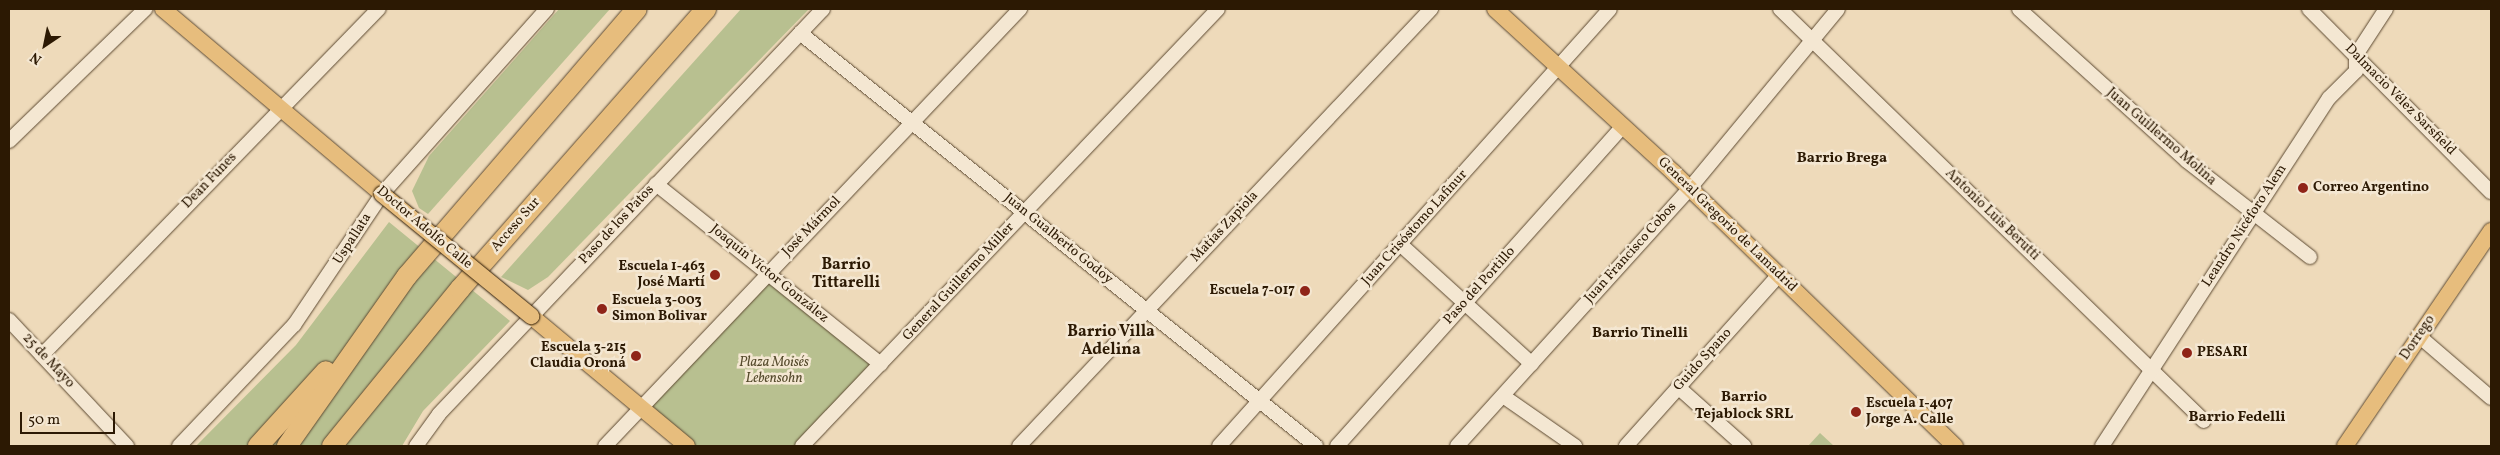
<!DOCTYPE html>
<html>
<head>
<meta charset="utf-8">
<style>
	body { margin:0 }
	#map { position:relative; width:2500px; height:455px; overflow:hidden; background:#eedaba; font-family:Vollkorn,serif }
	div>[style] { position:absolute }
	.green>* { inset:0; background:#b8c090 }
	.roads { filter:drop-shadow(0 0 1px #5c4931) drop-shadow(0 0 1px #5c4931) }
	.minor>* { height:14px; margin:-7px; padding:0 7px; transform-origin:7px; border-radius:7px; background:#f4e7d2 }
	.major>* { height:16px; margin:-8px; padding:0 8px; transform-origin:8px; border-radius:8px; background:#e7bd7d }
	.highway>* { height:20px; margin:-10px; padding:0 10px; transform-origin:10px; border-radius:10px; background:#e7bd7d }
	.bridges { filter:drop-shadow(0 0 1px #2c1903) drop-shadow(0 0 1px #2c1903) }
	.major-bridge>* { height:16px; margin:-8px; padding:0 8px; transform-origin:8px; border-radius:8px; background:#e7bd7d }
	.dots>* { width:14px; height:14px; translate:-50% -50%; box-sizing:border-box; border:2px solid #f4e7d2; border-radius:50% }
	span { translate:-50% -50%; white-space:nowrap; text-align:center; line-height:1.15; -webkit-text-stroke:5px #f4e7d2; paint-order:stroke }
	.street-label { font-size:14px; color:#2c1903 }
	.poi-label { font-size:14px; color:#2c1903; font-weight:700 }
	.left { translate:0 -50%; text-align:left }
	.right { translate:-100% -50%; text-align:right }
	.park-label { font-size:14px; color:#564b2d; font-style:italic }
	.neighbourhood-label { font-size:15px; color:#2c1903; font-weight:700 }
	.quarter-label { font-size:16px; color:#2c1903; font-weight:700 }
	.frame { position:absolute; inset:0; border:10px solid #2c1903; pointer-events:none }
	.north { position:absolute; left:20px; top:20px; width:50px; height:50px; -webkit-text-stroke:4px #f4e7d2; paint-order:stroke; rotate:214deg; font-size:14px; font-weight:700; line-height:20px; text-align:center; color:#2c1903 }
	.north::after { content:''; display:block; margin:auto; width:18px; height:22px; background:#2c1903; clip-path:polygon(50% 0,100% 100%,50% 72%,0 100%) }
	.scale { position:absolute; left:20px; top:412px; width:95px; height:22px; box-sizing:border-box; border:2px solid #2c1903; border-top:0; padding-left:6px; font-size:15px; line-height:18px; white-space:nowrap; color:#2c1903; -webkit-text-stroke:4px #f4e7d2; paint-order:stroke }
</style>
</head>
<body>
<div id="map">
	<div class="green">
		<i style="clip-path:polygon(559px 9px,610px 9px,428px 214px,419px 208px,412px 191px,429px 156px)"></i>
		<i style="clip-path:polygon(741px 9px,809px 9px,548px 277px,528px 290px,501px 277px)"></i>
		<i style="clip-path:polygon(389px 222px,510px 321px,423px 411px,402px 446px,196px 446px,296px 345px)"></i>
		<i style="clip-path:polygon(768px 275px,878px 364px,800px 446px,689px 446px,643px 408px)"></i>
		<i style="clip-path:polygon(1820px 433px,1834px 446px,1808px 446px)"></i>
	</div>
	<div class="roads">
		<div class="minor">
			<i style="left:1780px;top:9px;width:591px;rotate:44.18deg"></i>
			<i style="left:2019px;top:9px;width:227px;rotate:42.1deg"></i>
			<i style="left:2187px;top:161px;width:156px;rotate:38deg"></i>
			<i style="left:2309px;top:9px;width:258px;rotate:45.2deg"></i>
			<i style="left:800px;top:33px;width:661px;rotate:38.67deg"></i>
			<i style="left:9px;top:141px;width:190px;rotate:-44.1deg"></i>
			<i style="left:656px;top:184px;width:288px;rotate:38.7deg"></i>
			<i style="left:1400px;top:244px;width:178px;rotate:42.3deg"></i>
			<i style="left:9px;top:320px;width:173px;rotate:46.9deg"></i>
			<i style="left:2419px;top:336px;width:95px;rotate:40.7deg"></i>
			<i style="left:42px;top:355px;width:483px;rotate:-45.8deg"></i>
			<i style="left:1678px;top:387px;width:89px;rotate:41.8deg"></i>
			<i style="left:1503px;top:396px;width:88px;rotate:34.8deg"></i>
			<i style="left:179px;top:446px;width:167px;rotate:-46.5deg"></i>
			<i style="left:294px;top:325px;width:158px;rotate:-56.1deg"></i>
			<i style="left:382px;top:194px;width:248px;rotate:-48.3deg"></i>
			<i style="left:416px;top:446px;width:39px;rotate:-54deg"></i>
			<i style="left:439px;top:414px;width:558px;rotate:-46.52deg"></i>
			<i style="left:605px;top:446px;width:603px;rotate:-46.48deg"></i>
			<i style="left:802px;top:446px;width:603px;rotate:-46.41deg"></i>
			<i style="left:1019px;top:446px;width:601px;rotate:-46.69deg"></i>
			<i style="left:1219px;top:446px;width:586px;rotate:-48.18deg"></i>
			<i style="left:1337px;top:446px;width:429px;rotate:-48.2deg"></i>
			<i style="left:1457px;top:446px;width:348px;rotate:-47.9deg"></i>
			<i style="left:1690px;top:188px;width:232px;rotate:-50.4deg"></i>
			<i style="left:1626px;top:446px;width:229px;rotate:-48.2deg"></i>
			<i style="left:2102px;top:446px;width:415px;rotate:-56.9deg"></i>
			<i style="left:2329px;top:98px;width:38px;rotate:-45deg"></i>
			<i style="left:2356px;top:71px;width:16px;rotate:-90deg"></i>
			<i style="left:2356px;top:55px;width:55px;rotate:-56.9deg"></i>
		</div>
		<div class="major">
			<i style="left:163px;top:9px;width:287px;rotate:40.2deg"></i>
			<i style="left:1495px;top:9px;width:243px;rotate:42.5deg"></i>
			<i style="left:1674px;top:173px;width:392px;rotate:44.2deg"></i>
			<i style="left:531px;top:316px;width:203px;rotate:39.8deg"></i>
			<i style="left:2345px;top:446px;width:260px;rotate:-55.8deg"></i>
		</div>
		<div class="highway">
			<i style="left:258px;top:446px;width:101px;rotate:-47.8deg"></i>
			<i style="left:287px;top:446px;width:208px;rotate:-54.8deg"></i>
			<i style="left:407px;top:276px;width:352px;rotate:-49.3deg"></i>
			<i style="left:332px;top:446px;width:203px;rotate:-50.8deg"></i>
			<i style="left:460px;top:289px;width:373px;rotate:-48.7deg"></i>
		</div>
	</div>
	<div class="bridges">
		<div class="major-bridge">
			<i style="left:382px;top:194px;width:193px;rotate:39.3deg"></i>
		</div>
	</div>
	<div class="dots">
		<i style="left:2303px;top:188px;background:#8f2418"></i>
		<i style="left:715px;top:275px;background:#8f2418"></i>
		<i style="left:1305px;top:291px;background:#8f2418"></i>
		<i style="left:602px;top:309px;background:#8f2418"></i>
		<i style="left:2187px;top:353px;background:#8f2418"></i>
		<i style="left:636px;top:356px;background:#8f2418"></i>
		<i style="left:1856px;top:412px;background:#8f2418"></i>
	</div>
	<div class="street-label">
		<span style="left:2400px;top:100px;rotate:45deg">Dalmacio Vélez Sarsfield</span>
		<span style="left:2161px;top:137px;rotate:41deg">Juan Guillermo Molina</span>
		<span style="left:210px;top:181px;rotate:-46deg">Dean Funes</span>
		<span style="left:1992px;top:215px;rotate:44deg">Antonio Luis Berutti</span>
		<span style="left:516px;top:225px;rotate:-49deg">Acceso Sur</span>
		<span style="left:617px;top:225px;rotate:-47deg">Paso de los Patos</span>
		<span style="left:1727px;top:225px;rotate:44deg">General Gregorio de Lamadrid</span>
		<span style="left:2245px;top:226px;rotate:-57deg">Leandro Nicéforo Alem</span>
		<span style="left:812px;top:227px;rotate:-46deg">José Mármol</span>
		<span style="left:1225px;top:227px;rotate:-47deg">Matías Zapiola</span>
		<span style="left:424px;top:228px;rotate:40deg">Doctor Adolfo Calle</span>
		<span style="left:1415px;top:228px;rotate:-48deg">Juan Crisóstomo Lafinur</span>
		<span style="left:353px;top:239px;rotate:-57deg">Uspallata</span>
		<span style="left:1058px;top:239px;rotate:39deg">Juan Gualberto Godoy</span>
		<span style="left:1631px;top:253px;rotate:-48deg">Juan Francisco Cobos</span>
		<span style="left:769px;top:274px;rotate:39deg">Joaquín Víctor González</span>
		<span style="left:959px;top:282px;rotate:-47deg">General Guillermo Miller</span>
		<span style="left:1480px;top:286px;rotate:-48deg">Paso del Portillo</span>
		<span style="left:2418px;top:338px;rotate:-56deg">Dorrego</span>
		<span style="left:1703px;top:360px;rotate:-48deg">Guido Spano</span>
		<span style="left:48px;top:361px;rotate:47deg">25 de Mayo</span>
	</div>
	<div class="poi-label">
		<span class="left" style="left:2313px;top:188px">Correo Argentino</span>
		<span class="right" style="left:705px;top:275px">Escuela 1-463<br>José Martí</span>
		<span class="right" style="left:1295px;top:291px">Escuela 7-017</span>
		<span class="left" style="left:612px;top:309px">Escuela 3-003<br>Simon Bolivar</span>
		<span class="right" style="left:626px;top:356px">Escuela 3-215<br>Claudia Oroná</span>
		<span class="left" style="left:2197px;top:353px">PESARI</span>
		<span class="left" style="left:1866px;top:412px">Escuela 1-407<br>Jorge A. Calle</span>
	</div>
	<div class="park-label">
		<span style="left:774px;top:371px">Plaza Moisés<br>Lebensohn</span>
	</div>
	<div class="neighbourhood-label">
		<span style="left:1842px;top:159px">Barrio Brega</span>
		<span style="left:1640px;top:334px">Barrio Tinelli</span>
		<span style="left:1744px;top:406px">Barrio<br>Tejablock SRL</span>
		<span style="left:2237px;top:418px">Barrio Fedelli</span>
	</div>
	<div class="quarter-label">
		<span style="left:846px;top:274px">Barrio<br>Tittarelli</span>
		<span style="left:1111px;top:341px">Barrio Villa<br>Adelina</span>
	</div>
	<div class="frame"></div>
	<div class="north">N</div>
	<div class="scale">50 m</div>
</div>
</body>
</html>
